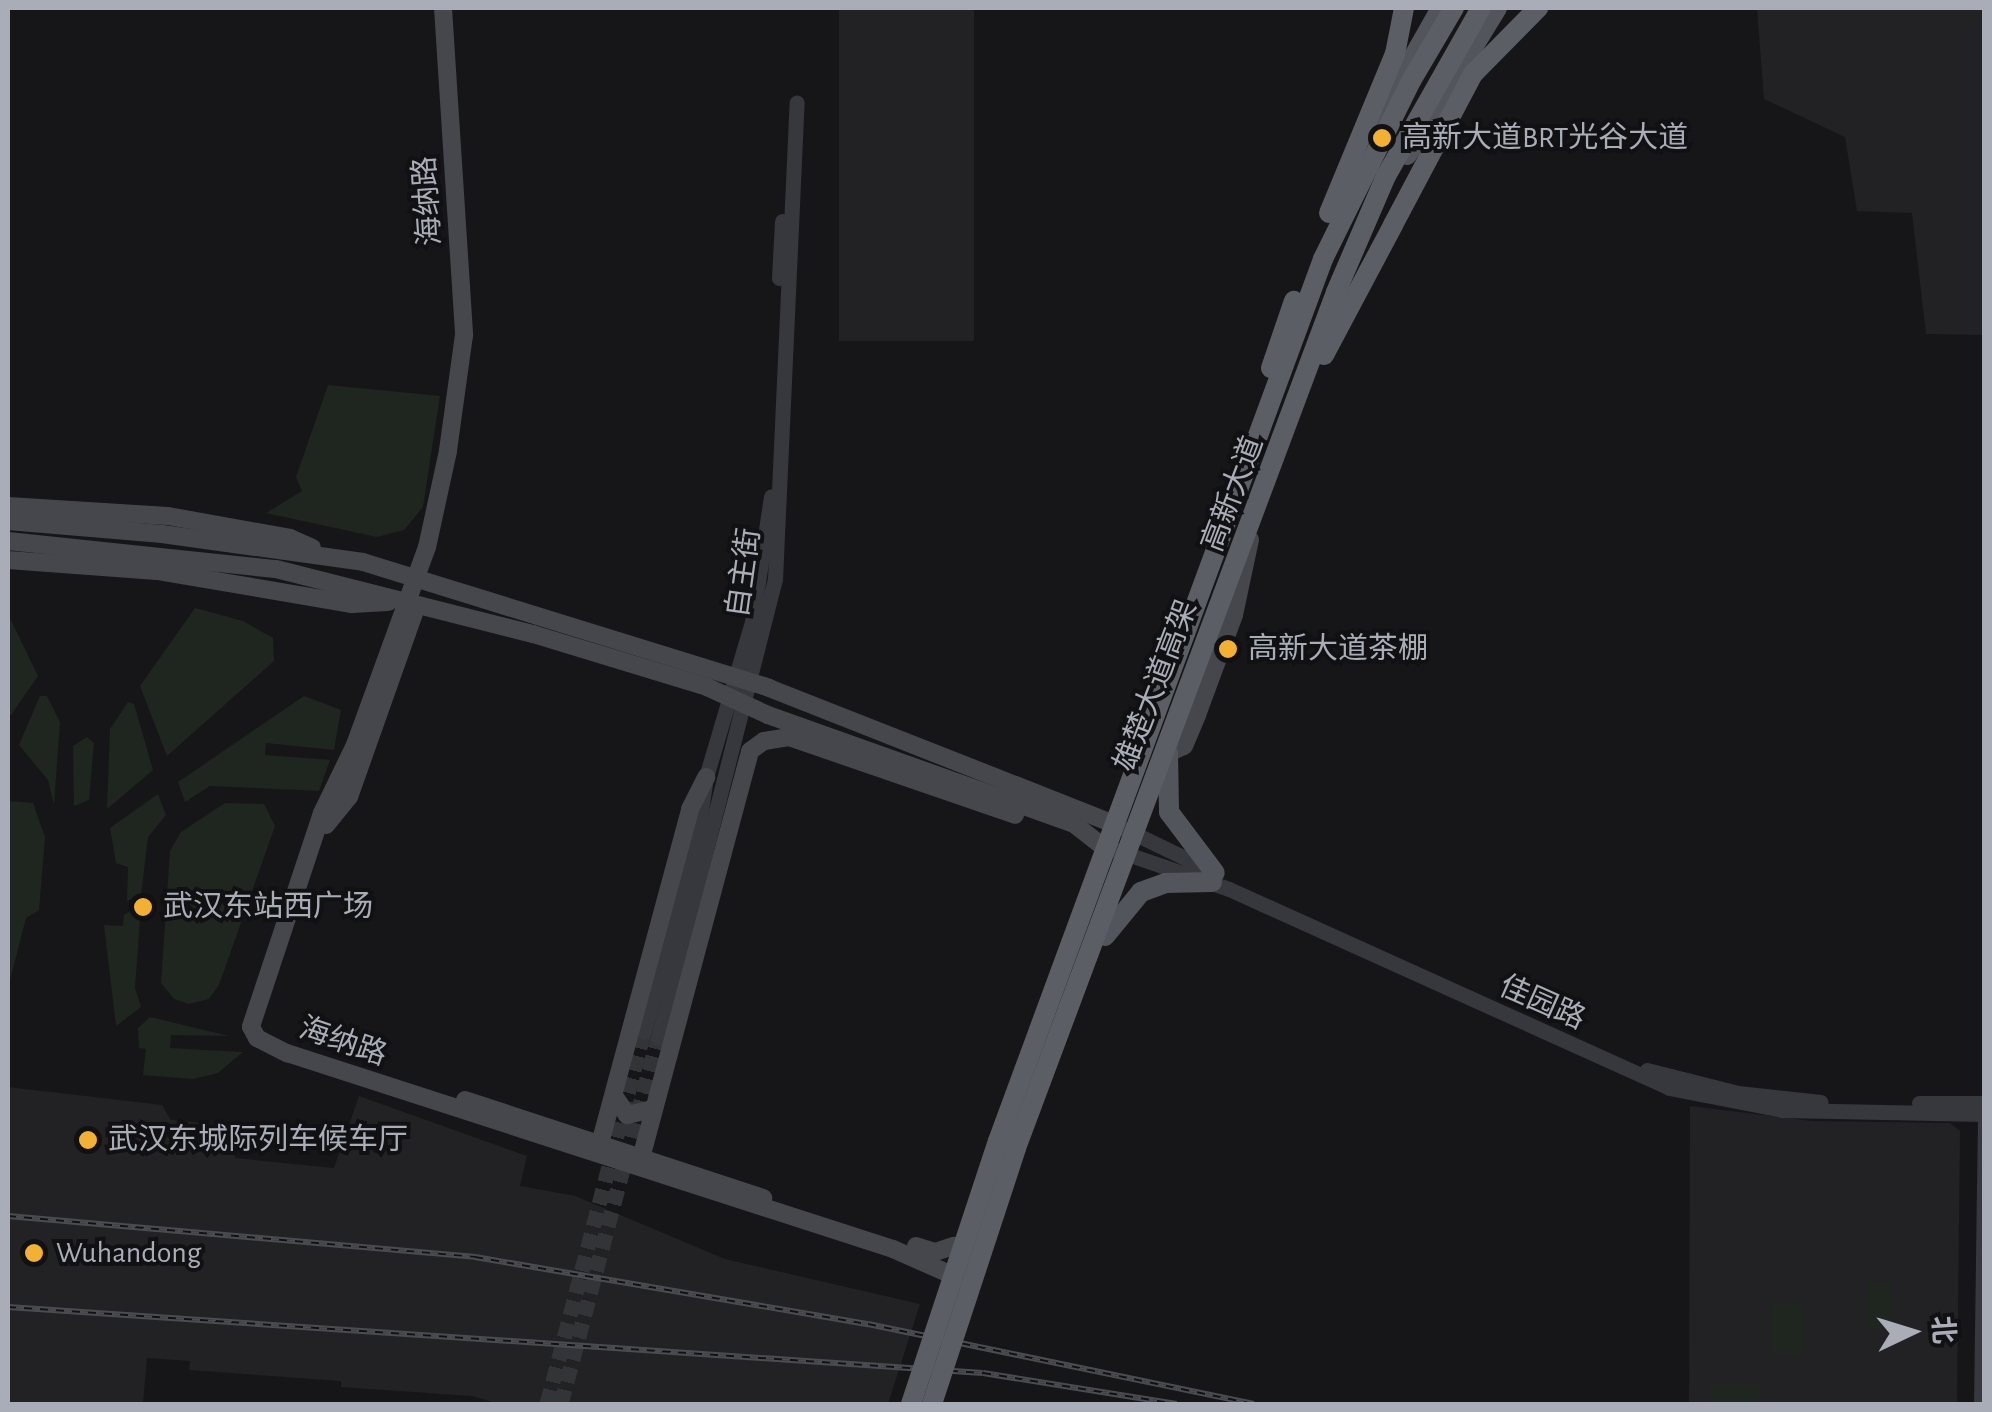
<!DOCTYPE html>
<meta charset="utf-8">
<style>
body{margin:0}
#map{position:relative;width:1992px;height:1412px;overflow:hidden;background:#161618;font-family:"Alegreya Sans","Noto Sans SC",sans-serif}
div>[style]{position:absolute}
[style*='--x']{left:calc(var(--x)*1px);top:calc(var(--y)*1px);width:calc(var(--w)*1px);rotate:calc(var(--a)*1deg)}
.built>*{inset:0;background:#222225;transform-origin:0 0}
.green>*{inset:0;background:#1e261f;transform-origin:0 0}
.tertiary-tunnel>*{height:15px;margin-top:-7.5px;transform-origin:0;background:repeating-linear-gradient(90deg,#333438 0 15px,transparent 0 23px)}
.minor>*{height:12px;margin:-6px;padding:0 6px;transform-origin:6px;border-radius:6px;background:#37383d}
.tertiary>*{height:15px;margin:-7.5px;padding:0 7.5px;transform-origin:7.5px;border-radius:7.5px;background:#37383d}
.secondary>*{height:18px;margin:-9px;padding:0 9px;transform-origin:9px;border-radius:9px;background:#45474d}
.primary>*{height:20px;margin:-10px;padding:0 10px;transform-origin:10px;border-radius:10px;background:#53555c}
.trunk>*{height:20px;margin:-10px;padding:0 10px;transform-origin:10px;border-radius:10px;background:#5b5e65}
.rail>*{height:6px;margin-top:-3px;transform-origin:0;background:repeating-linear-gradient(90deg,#111113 0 8px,#4a4c52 0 16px);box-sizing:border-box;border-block:2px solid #4a4c52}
.trunk-bridge>*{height:20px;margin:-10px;padding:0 10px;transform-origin:10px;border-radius:10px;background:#5b5e65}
.dots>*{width:28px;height:28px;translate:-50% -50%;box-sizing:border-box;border:5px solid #111113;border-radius:50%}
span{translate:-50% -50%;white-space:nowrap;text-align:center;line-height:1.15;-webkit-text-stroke:8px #111113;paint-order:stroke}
.poi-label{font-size:30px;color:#a8adb8}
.left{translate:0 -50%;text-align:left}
.street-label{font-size:30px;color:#a8adb8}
.frame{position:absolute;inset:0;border:10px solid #a8adb8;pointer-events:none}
.north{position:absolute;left:1862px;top:1282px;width:100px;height:100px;-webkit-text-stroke:8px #111113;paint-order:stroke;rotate:86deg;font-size:28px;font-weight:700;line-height:40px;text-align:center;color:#a8adb8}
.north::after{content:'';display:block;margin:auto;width:35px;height:45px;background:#a8adb8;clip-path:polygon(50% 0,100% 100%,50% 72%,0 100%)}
</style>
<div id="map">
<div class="built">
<div style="left:839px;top:8px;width:135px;height:333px"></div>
<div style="clip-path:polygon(1757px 8px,1984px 8px,1984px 335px,1926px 334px,1912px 213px,1857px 211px,1845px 137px,1764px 99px)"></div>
<div style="clip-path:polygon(8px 1087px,162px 1105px,171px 1120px,236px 1126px,235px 1158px,334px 1168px,359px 1096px,527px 1156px,520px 1186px,575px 1196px,725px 1259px,920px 1304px,888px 1404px,499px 1404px,472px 1396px,341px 1387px,341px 1381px,189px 1370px,190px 1361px,147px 1358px,143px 1404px,8px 1404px)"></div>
<div style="clip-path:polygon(1690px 1106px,1812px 1121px,1950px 1123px,1960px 1131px,1957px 1404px,1689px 1404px)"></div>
</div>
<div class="green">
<div style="clip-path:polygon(328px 385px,440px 396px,423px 507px,404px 530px,377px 537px,266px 513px,302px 491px,296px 477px)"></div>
<div style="clip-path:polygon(195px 608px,243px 621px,273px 638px,274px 661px,167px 756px,140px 686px)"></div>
<div style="clip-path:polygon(8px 614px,38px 676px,11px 715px,8px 714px)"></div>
<div style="clip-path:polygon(40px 696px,47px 696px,60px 722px,54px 805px,48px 780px,19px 745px)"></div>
<div style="clip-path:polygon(304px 696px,341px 710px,334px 750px,266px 743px,265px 755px,330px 760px,319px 791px,210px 786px,185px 802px,178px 782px)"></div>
<div style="clip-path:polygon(128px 702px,134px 704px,153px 770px,107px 809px,110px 729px)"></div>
<div style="clip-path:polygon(87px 737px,94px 743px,89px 800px,74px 806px,73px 746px)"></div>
<div style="clip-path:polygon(158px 794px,166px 815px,148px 837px,141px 895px,127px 901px,128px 867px,116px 863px,110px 828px)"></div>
<div style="clip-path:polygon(8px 801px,33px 803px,45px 837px,39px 910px,26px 918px,8px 988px)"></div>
<div style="clip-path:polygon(225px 803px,264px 804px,275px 826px,219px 985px,209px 999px,189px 1004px,174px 999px,161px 983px,170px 851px,181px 832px)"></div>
<div style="clip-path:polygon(141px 905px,135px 988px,141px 1007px,116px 1026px,104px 925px,123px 926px,124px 915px)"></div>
<div style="clip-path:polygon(150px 1017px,229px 1036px,171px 1035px,170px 1048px,243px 1052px,218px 1073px,193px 1079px,143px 1075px,146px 1049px,139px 1048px,138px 1028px)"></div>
<div style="left:1868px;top:1282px;width:24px;height:46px"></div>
<div style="left:1771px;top:1303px;width:32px;height:51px"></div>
<div style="left:1709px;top:1385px;width:52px;height:19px"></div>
</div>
<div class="tertiary-tunnel">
<div style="--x:547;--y:1404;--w:384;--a:-75.4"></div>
<div style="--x:561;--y:1404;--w:379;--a:-75.2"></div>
</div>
<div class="minor">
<div style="--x:1980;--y:1404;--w:290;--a:-89.2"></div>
</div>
<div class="tertiary">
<div style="--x:779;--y:278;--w:57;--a:-87"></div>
<div style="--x:1125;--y:829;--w:97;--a:25.8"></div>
<div style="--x:1101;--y:845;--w:135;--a:19"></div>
<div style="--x:1229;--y:889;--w:483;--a:24.3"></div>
<div style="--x:1669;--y:1088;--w:115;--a:11"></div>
<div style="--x:1782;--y:1110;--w:202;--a:1.1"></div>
<div style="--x:644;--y:1032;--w:203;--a:-74.9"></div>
<div style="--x:697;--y:836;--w:60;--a:-81.3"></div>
<div style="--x:706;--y:777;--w:162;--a:-73.5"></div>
<div style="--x:752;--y:622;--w:127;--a:-81.4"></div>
<div style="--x:658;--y:1038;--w:474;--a:-75.7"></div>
<div style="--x:775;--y:579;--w:477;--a:-87.4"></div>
<div style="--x:1647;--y:1070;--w:94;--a:14.2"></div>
<div style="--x:1738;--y:1093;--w:83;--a:6.2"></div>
<div style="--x:1919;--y:1103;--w:65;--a:0"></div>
</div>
<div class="secondary">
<div style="--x:443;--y:8;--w:328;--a:86.3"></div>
<div style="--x:464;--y:335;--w:117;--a:97.9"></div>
<div style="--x:448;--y:451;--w:98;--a:102.3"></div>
<div style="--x:427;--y:547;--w:211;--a:110"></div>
<div style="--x:355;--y:745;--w:76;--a:115.9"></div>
<div style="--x:322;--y:813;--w:225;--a:108.4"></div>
<div style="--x:251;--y:1027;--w:13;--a:61"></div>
<div style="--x:257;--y:1038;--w:34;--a:27"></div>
<div style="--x:287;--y:1053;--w:637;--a:17.92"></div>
<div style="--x:893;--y:1249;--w:57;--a:23.9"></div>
<div style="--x:8;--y:506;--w:160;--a:3.6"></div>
<div style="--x:168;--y:516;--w:124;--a:10.2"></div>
<div style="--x:290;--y:538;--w:24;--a:24"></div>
<div style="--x:8;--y:521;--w:155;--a:4.8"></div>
<div style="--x:162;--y:534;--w:203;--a:7.9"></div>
<div style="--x:363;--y:562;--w:425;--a:17.2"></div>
<div style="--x:769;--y:688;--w:365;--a:21.5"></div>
<div style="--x:8;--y:541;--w:269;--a:6"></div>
<div style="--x:276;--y:569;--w:265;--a:14.2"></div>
<div style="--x:533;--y:634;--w:182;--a:16.9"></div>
<div style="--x:707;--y:687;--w:67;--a:24.7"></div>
<div style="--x:768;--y:715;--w:325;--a:19.6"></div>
<div style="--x:1074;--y:824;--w:34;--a:38"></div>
<div style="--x:8;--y:560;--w:149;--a:4.2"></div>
<div style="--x:157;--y:571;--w:198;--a:9.6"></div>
<div style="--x:352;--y:604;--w:36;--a:-3"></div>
<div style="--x:1168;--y:753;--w:17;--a:-24"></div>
<div style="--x:1184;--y:746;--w:34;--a:-67"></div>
<div style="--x:1197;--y:715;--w:107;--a:-69.7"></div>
<div style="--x:1234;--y:615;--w:77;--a:-78"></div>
<div style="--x:326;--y:825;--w:36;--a:-51"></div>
<div style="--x:349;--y:797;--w:197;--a:-70.5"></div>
<div style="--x:615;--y:1097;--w:22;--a:56"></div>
<div style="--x:627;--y:1115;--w:23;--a:-13"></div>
<div style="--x:465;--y:1100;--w:314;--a:18.2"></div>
<div style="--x:598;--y:1151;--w:354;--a:-74.9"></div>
<div style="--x:690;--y:809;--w:36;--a:-63"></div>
<div style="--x:640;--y:1162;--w:425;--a:-75"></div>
<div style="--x:750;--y:751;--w:17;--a:-36"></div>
<div style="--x:764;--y:741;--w:25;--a:-9"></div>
<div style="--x:789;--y:737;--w:239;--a:19"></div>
<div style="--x:916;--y:1246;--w:20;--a:18"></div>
<div style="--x:935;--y:1252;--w:20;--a:-18"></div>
</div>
<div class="primary">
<div style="--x:1376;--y:123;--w:132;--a:-60.5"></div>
<div style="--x:1407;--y:155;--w:172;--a:-58.5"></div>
<div style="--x:1168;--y:753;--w:59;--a:89"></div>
<div style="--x:1169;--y:812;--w:76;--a:53"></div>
<div style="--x:1105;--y:936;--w:57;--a:-50.7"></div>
<div style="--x:1141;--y:892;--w:27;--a:-20"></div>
<div style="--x:1166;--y:883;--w:46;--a:-1.2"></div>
</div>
<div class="trunk">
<div style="--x:1411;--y:81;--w:85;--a:-59.5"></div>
<div style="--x:1393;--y:225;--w:171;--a:-62.1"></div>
<div style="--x:1473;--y:74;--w:93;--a:-45.4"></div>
<div style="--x:1336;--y:292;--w:126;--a:-66.7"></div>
<div style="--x:1386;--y:176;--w:193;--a:-60.5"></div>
</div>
<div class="rail">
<div style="--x:8;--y:1216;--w:469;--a:5"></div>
<div style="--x:475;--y:1257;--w:399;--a:9.7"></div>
<div style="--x:868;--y:1324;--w:394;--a:11.7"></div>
<div style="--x:8;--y:1307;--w:977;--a:3.87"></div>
<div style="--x:983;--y:1373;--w:196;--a:9.1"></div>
</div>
<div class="trunk-bridge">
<div style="--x:1329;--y:213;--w:172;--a:-67.5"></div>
<div style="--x:1395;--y:54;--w:47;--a:-78.9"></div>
<div style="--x:1324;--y:355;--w:147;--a:-62"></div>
<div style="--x:1271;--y:368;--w:71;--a:-71.1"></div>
<div style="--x:911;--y:1404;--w:277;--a:-71.7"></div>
<div style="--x:998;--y:1141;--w:940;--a:-69.77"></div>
<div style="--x:1323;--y:259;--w:199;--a:-63.7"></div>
<div style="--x:932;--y:1404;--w:269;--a:-71.8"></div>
<div style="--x:1016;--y:1148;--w:914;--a:-69.5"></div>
</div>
<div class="dots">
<div style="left:1382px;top:138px;background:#f2b134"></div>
<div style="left:1228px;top:649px;background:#f2b134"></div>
<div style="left:143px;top:907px;background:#f2b134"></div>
<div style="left:88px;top:1140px;background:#f2b134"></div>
<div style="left:34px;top:1253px;background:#f2b134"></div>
</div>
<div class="poi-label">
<span class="left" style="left:1402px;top:138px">高新大道BRT光谷大道</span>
<span class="left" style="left:1248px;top:649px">高新大道茶棚</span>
<span class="left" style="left:163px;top:907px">武汉东站西广场</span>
<span class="left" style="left:108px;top:1140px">武汉东城际列车候车厅</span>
<span class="left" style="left:56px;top:1253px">Wuhandong</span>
</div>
<div class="street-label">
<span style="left:428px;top:201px;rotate:-94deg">海纳路</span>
<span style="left:1233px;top:494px;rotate:-69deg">高新大道</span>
<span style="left:744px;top:573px;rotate:-82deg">自主街</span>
<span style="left:1156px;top:686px;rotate:-69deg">雄楚大道高架</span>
<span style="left:1542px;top:1003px;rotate:24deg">佳园路</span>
<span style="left:343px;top:1042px;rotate:19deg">海纳路</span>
</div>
<div class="frame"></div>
<div class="north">北</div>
</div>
